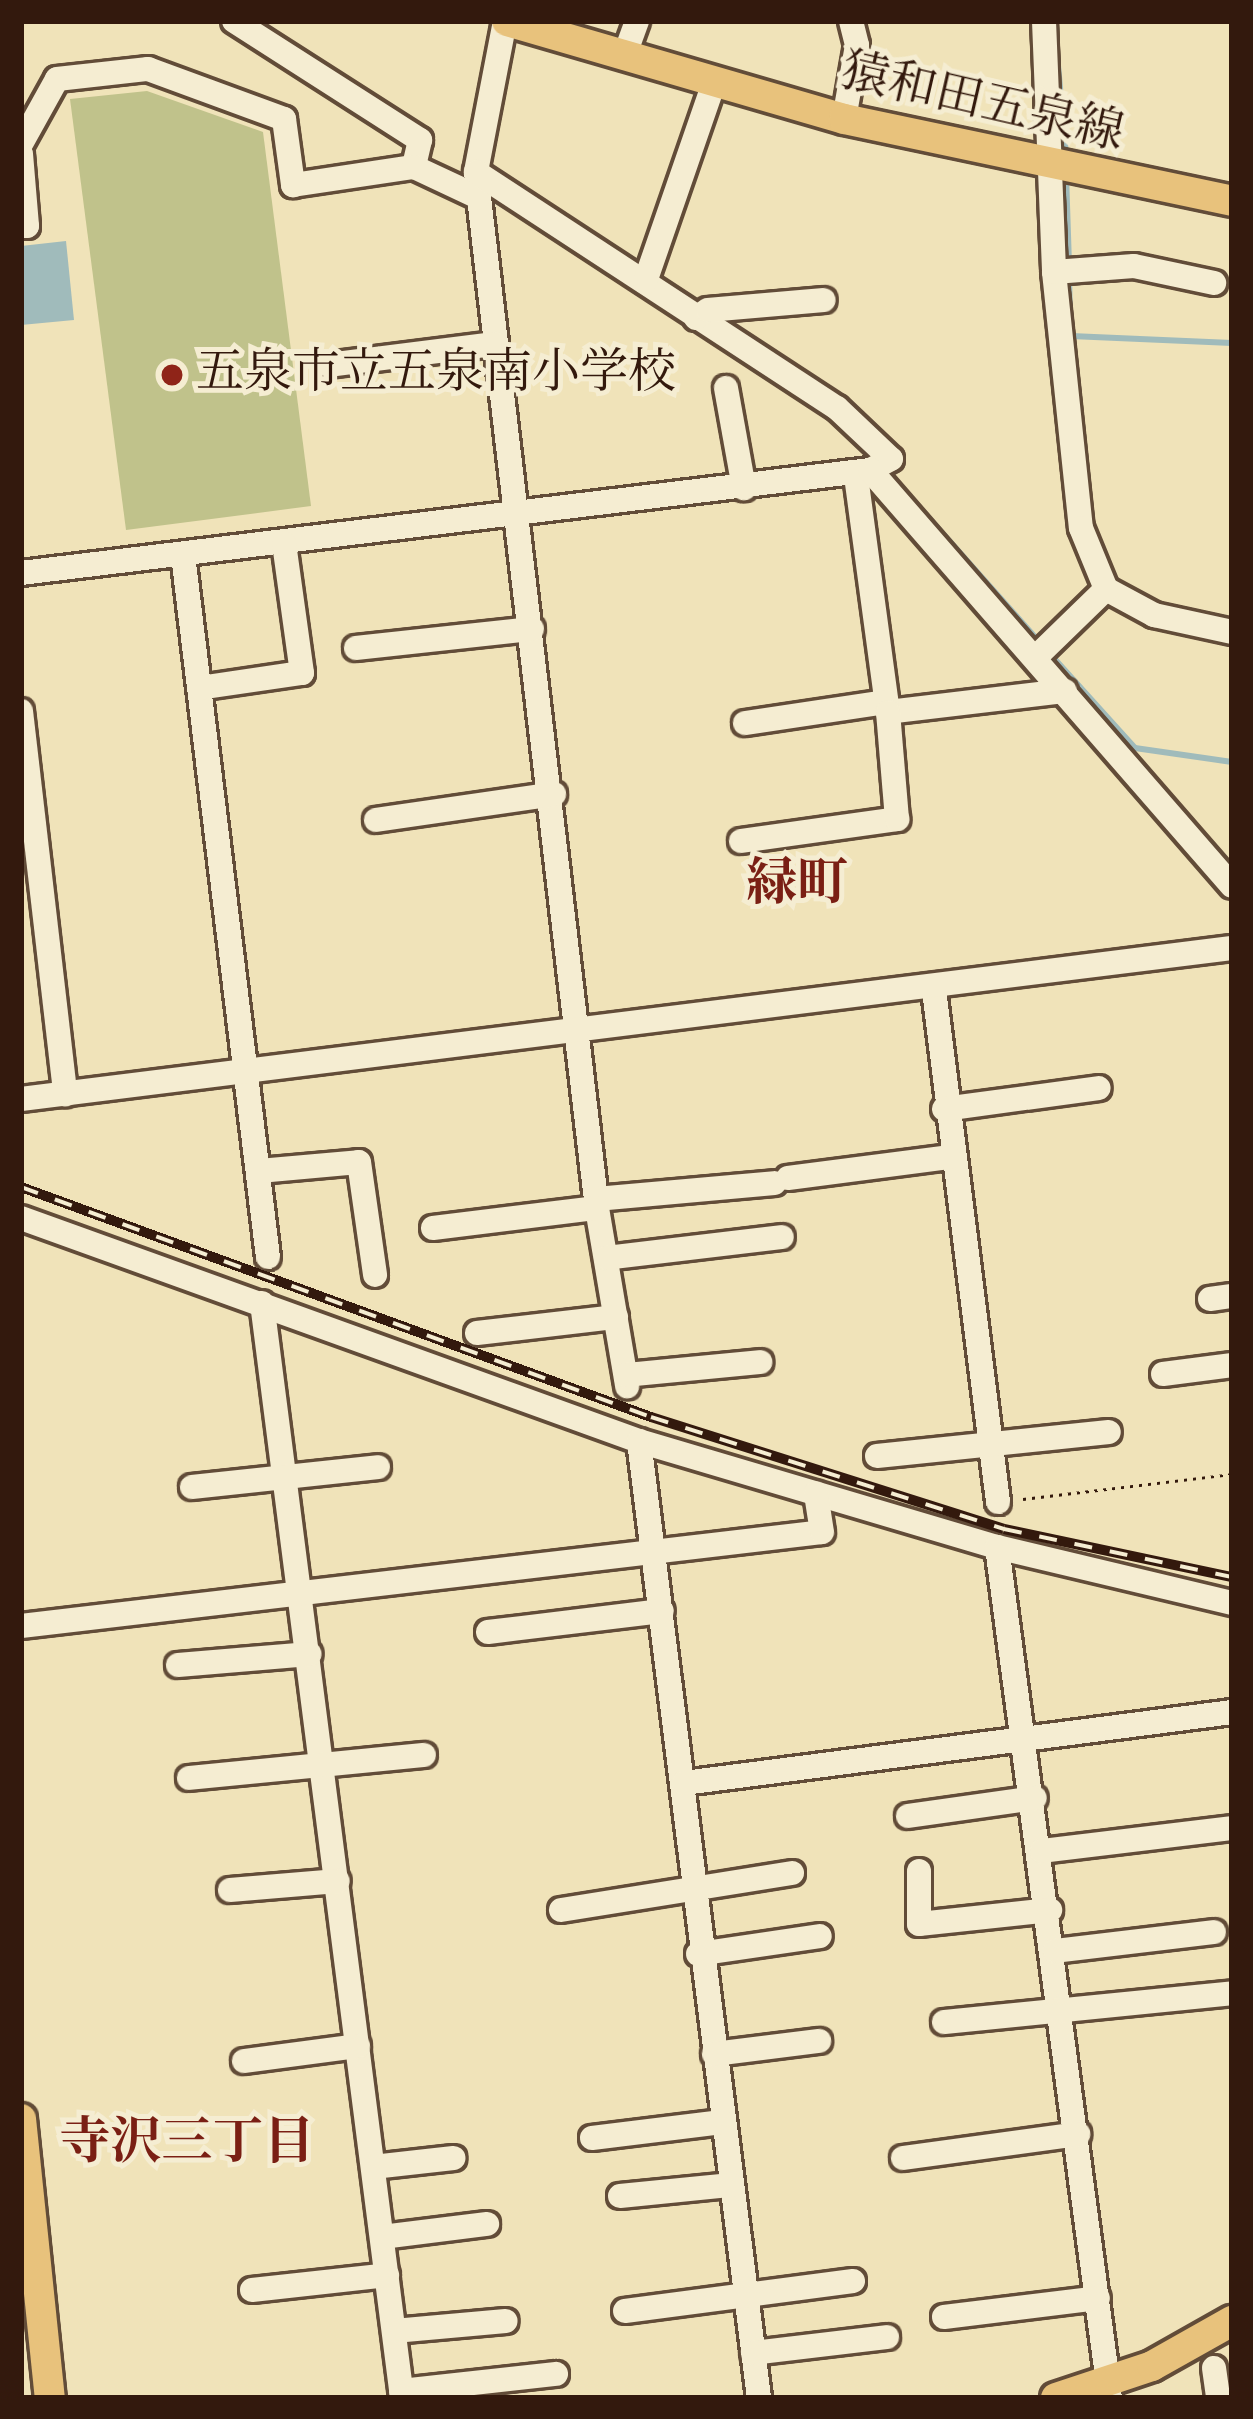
<!DOCTYPE html>
<meta charset="utf-8">
<style>
body{margin:0}
#map{position:relative;width:1253px;height:2419px;overflow:hidden;background:#f0e3b9;font-family:"Old Standard TT","Noto Serif JP",serif}
div>[style]{position:absolute}
[style*='--x']{left:calc(var(--x)*1px);top:calc(var(--y)*1px);width:calc(var(--w)*1px);rotate:calc(var(--a)*1deg)}
.green>*{inset:0;background:#c0c28b}
.water>*{inset:0;background:#a0bbbb}
.stream>*{height:6px;margin:-3px;padding:0 3px;transform-origin:3px;border-radius:3px;background:#a0bbbb}
.path>*{height:3px;margin-top:-1.5px;transform-origin:0;background:repeating-linear-gradient(90deg,#33190d 0 3px,transparent 0 9px)}
.roads{filter:drop-shadow(3px 0 #624c38) drop-shadow(-3px 0 #624c38) drop-shadow(0 3px #624c38) drop-shadow(0 -3px #624c38)}
.minor>*{height:24px;margin:-12px;padding:0 12px;transform-origin:12px;border-radius:12px;background:#f5edd2}
.major>*{height:30px;margin:-15px;padding:0 15px;transform-origin:15px;border-radius:15px;background:#e8c27c}
.rail>*{height:10px;margin-top:-5px;transform-origin:0;background:repeating-linear-gradient(90deg,#f5edd2 0 18px,#33190d 0 36px);box-sizing:border-box;border-block:3px solid #33190d}
.dots>*{width:33px;height:33px;translate:-50% -50%;box-sizing:border-box;border:6px solid #f5edd2;border-radius:50%}
span{translate:-50% -50%;white-space:nowrap;text-align:center;line-height:1.15;-webkit-text-stroke:10px #f5edd2;paint-order:stroke}
.street-label{font-size:48px;color:#33190d}
.poi-label{font-size:48px;color:#33190d}
.left{translate:0 -50%;text-align:left}
.neighbourhood-label{font-size:51px;color:#7a1f14;font-weight:700}
.frame{position:absolute;inset:0;border:24px solid #33190d;pointer-events:none}
</style>
<div id="map">
<div class="green">
<div style="clip-path:polygon(147px 91px,263px 132px,311px 506px,126px 530px,70px 99px)"></div>
</div>
<div class="water">
<div style="clip-path:polygon(66px 241px,74px 320px,21px 325px,21px 246px)"></div>
</div>
<div class="stream">
<div style="--x:1057;--y:54;--w:101;--a:84.9"></div>
<div style="--x:1066;--y:174;--w:89;--a:88.1"></div>
<div style="--x:489;--y:197;--w:40;--a:29.7"></div>
<div style="--x:1069;--y:276;--w:41;--a:88.6"></div>
<div style="--x:1071;--y:336;--w:161;--a:2.5"></div>
<div style="--x:887;--y:471;--w:233;--a:48.3"></div>
<div style="--x:1051;--y:655;--w:125;--a:47.9"></div>
<div style="--x:1135;--y:748;--w:98;--a:8.2"></div>
</div>
<div class="path">
<div style="--x:1023;--y:1499;--w:210;--a:-6.8"></div>
</div>
<div class="roads">
<div class="minor">
<div style="--x:234;--y:21;--w:221;--a:32.6"></div>
<div style="--x:420;--y:140;--w:28;--a:103"></div>
<div style="--x:505;--y:21;--w:154;--a:100.9"></div>
<div style="--x:476;--y:172;--w:1043;--a:83.34"></div>
<div style="--x:597;--y:1208;--w:181;--a:80.4"></div>
<div style="--x:1044;--y:21;--w:251;--a:87.7"></div>
<div style="--x:1054;--y:272;--w:257;--a:84"></div>
<div style="--x:1081;--y:528;--w:66;--a:67.7"></div>
<div style="--x:1106;--y:589;--w:55;--a:28.4"></div>
<div style="--x:1154;--y:615;--w:80;--a:12.3"></div>
<div style="--x:625;--y:54;--w:35;--a:-70"></div>
<div style="--x:844;--y:119;--w:75;--a:-80"></div>
<div style="--x:857;--y:45;--w:25;--a:-104"></div>
<div style="--x:21;--y:144;--w:74;--a:-61"></div>
<div style="--x:57;--y:79;--w:92;--a:-6.3"></div>
<div style="--x:148;--y:69;--w:145;--a:20.2"></div>
<div style="--x:284;--y:119;--w:67;--a:82.2"></div>
<div style="--x:293;--y:185;--w:122;--a:-8.5"></div>
<div style="--x:414;--y:167;--w:71;--a:25.1"></div>
<div style="--x:21;--y:154;--w:72;--a:85.2"></div>
<div style="--x:27;--y:226;--w:6;--a:180"></div>
<div style="--x:476;--y:172;--w:431;--a:33.2"></div>
<div style="--x:837;--y:408;--w:74;--a:43.4"></div>
<div style="--x:891;--y:459;--w:24;--a:152"></div>
<div style="--x:1054;--y:272;--w:80;--a:-4.3"></div>
<div style="--x:1134;--y:266;--w:82;--a:12"></div>
<div style="--x:645;--y:282;--w:211;--a:-70.9"></div>
<div style="--x:696;--y:318;--w:14;--a:-34"></div>
<div style="--x:708;--y:310;--w:116;--a:-4.9"></div>
<div style="--x:328;--y:365;--w:168;--a:-7.2"></div>
<div style="--x:726;--y:388;--w:102;--a:79.8"></div>
<div style="--x:856;--y:476;--w:238;--a:82.3"></div>
<div style="--x:888;--y:712;--w:178;--a:-6.8"></div>
<div style="--x:183;--y:555;--w:707;--a:83.1"></div>
<div style="--x:21;--y:573;--w:855;--a:-6.92"></div>
<div style="--x:870;--y:470;--w:551;--a:48.97"></div>
<div style="--x:356;--y:648;--w:177;--a:-6.2"></div>
<div style="--x:1035;--y:658;--w:99;--a:-44.2"></div>
<div style="--x:199;--y:688;--w:104;--a:-8.3"></div>
<div style="--x:302;--y:673;--w:131;--a:-97.9"></div>
<div style="--x:21;--y:711;--w:386;--a:83.4"></div>
<div style="--x:745;--y:723;--w:143;--a:-8.5"></div>
<div style="--x:376;--y:820;--w:180;--a:-8.3"></div>
<div style="--x:741;--y:841;--w:158;--a:-8"></div>
<div style="--x:897;--y:819;--w:107;--a:-94.8"></div>
<div style="--x:934;--y:990;--w:516;--a:82.87"></div>
<div style="--x:21;--y:1099;--w:1220;--a:-7.11"></div>
<div style="--x:944;--y:1109;--w:156;--a:-7.7"></div>
<div style="--x:259;--y:1171;--w:100;--a:-5.1"></div>
<div style="--x:359;--y:1162;--w:114;--a:81.9"></div>
<div style="--x:788;--y:1178;--w:162;--a:-7.4"></div>
<div style="--x:596;--y:1199;--w:179;--a:-5.1"></div>
<div style="--x:21;--y:1218;--w:657;--a:19.84"></div>
<div style="--x:639;--y:1441;--w:373;--a:16.5"></div>
<div style="--x:997;--y:1547;--w:242;--a:13.4"></div>
<div style="--x:433;--y:1228;--w:165;--a:-7"></div>
<div style="--x:606;--y:1258;--w:177;--a:-6.8"></div>
<div style="--x:1210;--y:1299;--w:22;--a:-8"></div>
<div style="--x:262;--y:1303;--w:1104;--a:82.71"></div>
<div style="--x:477;--y:1333;--w:140;--a:-6.6"></div>
<div style="--x:1163;--y:1374;--w:70;--a:-7.4"></div>
<div style="--x:626;--y:1375;--w:135;--a:-5.5"></div>
<div style="--x:639;--y:1441;--w:964;--a:82.85"></div>
<div style="--x:877;--y:1456;--w:233;--a:-5.9"></div>
<div style="--x:192;--y:1487;--w:187;--a:-6.1"></div>
<div style="--x:997;--y:1547;--w:858;--a:82.44"></div>
<div style="--x:21;--y:1626;--w:806;--a:-6.69"></div>
<div style="--x:822;--y:1532;--w:39;--a:-99"></div>
<div style="--x:488;--y:1632;--w:175;--a:-6.9"></div>
<div style="--x:178;--y:1665;--w:132;--a:-4.8"></div>
<div style="--x:189;--y:1778;--w:236;--a:-5.6"></div>
<div style="--x:684;--y:1783;--w:553;--a:-7.38"></div>
<div style="--x:908;--y:1816;--w:128;--a:-8.1"></div>
<div style="--x:1042;--y:1851;--w:191;--a:-6.9"></div>
<div style="--x:919;--y:1871;--w:53;--a:90"></div>
<div style="--x:919;--y:1924;--w:132;--a:-6.1"></div>
<div style="--x:230;--y:1890;--w:108;--a:-4.8"></div>
<div style="--x:561;--y:1910;--w:234;--a:-9.1"></div>
<div style="--x:1055;--y:1951;--w:160;--a:-6.8"></div>
<div style="--x:698;--y:1954;--w:123;--a:-8.4"></div>
<div style="--x:944;--y:2022;--w:289;--a:-5.7"></div>
<div style="--x:714;--y:2054;--w:106;--a:-7.1"></div>
<div style="--x:244;--y:2061;--w:115;--a:-7.5"></div>
<div style="--x:592;--y:2138;--w:131;--a:-7"></div>
<div style="--x:903;--y:2158;--w:177;--a:-7.8"></div>
<div style="--x:373;--y:2167;--w:81;--a:-6.4"></div>
<div style="--x:620;--y:2196;--w:112;--a:-5.7"></div>
<div style="--x:382;--y:2237;--w:106;--a:-7.1"></div>
<div style="--x:252;--y:2290;--w:136;--a:-6.3"></div>
<div style="--x:625;--y:2311;--w:230;--a:-7.5"></div>
<div style="--x:944;--y:2317;--w:155;--a:-7"></div>
<div style="--x:394;--y:2331;--w:112;--a:-5.1"></div>
<div style="--x:753;--y:2353;--w:135;--a:-6.8"></div>
<div style="--x:1214;--y:2368;--w:30;--a:82"></div>
<div style="--x:401;--y:2391;--w:156;--a:-6.3"></div>
</div>
<div class="major">
<div style="--x:507;--y:21;--w:351;--a:16.2"></div>
<div style="--x:844;--y:119;--w:397;--a:11.9"></div>
<div style="--x:21;--y:2119;--w:281;--a:84.1"></div>
<div style="--x:1056;--y:2398;--w:101;--a:-18.4"></div>
<div style="--x:1152;--y:2366;--w:92;--a:-29.4"></div>
</div>
</div>
<div class="rail">
<div style="--x:21;--y:1187;--w:671;--a:20.06"></div>
<div style="--x:651;--y:1417;--w:370;--a:17.6"></div>
<div style="--x:1004;--y:1529;--w:233;--a:11.9"></div>
</div>
<div class="dots">
<div style="left:172px;top:375px;background:#8f2418"></div>
</div>
<div class="street-label">
<span style="left:982px;top:104px;rotate:13deg">猿和田五泉線</span>
</div>
<div class="poi-label">
<span class="left" style="left:196px;top:375px">五泉市立五泉南小学校</span>
</div>
<div class="neighbourhood-label">
<span style="left:797px;top:886px">緑町</span>
<span style="left:187px;top:2145px">寺沢三丁目</span>
</div>
<div class="frame"></div>
</div>
